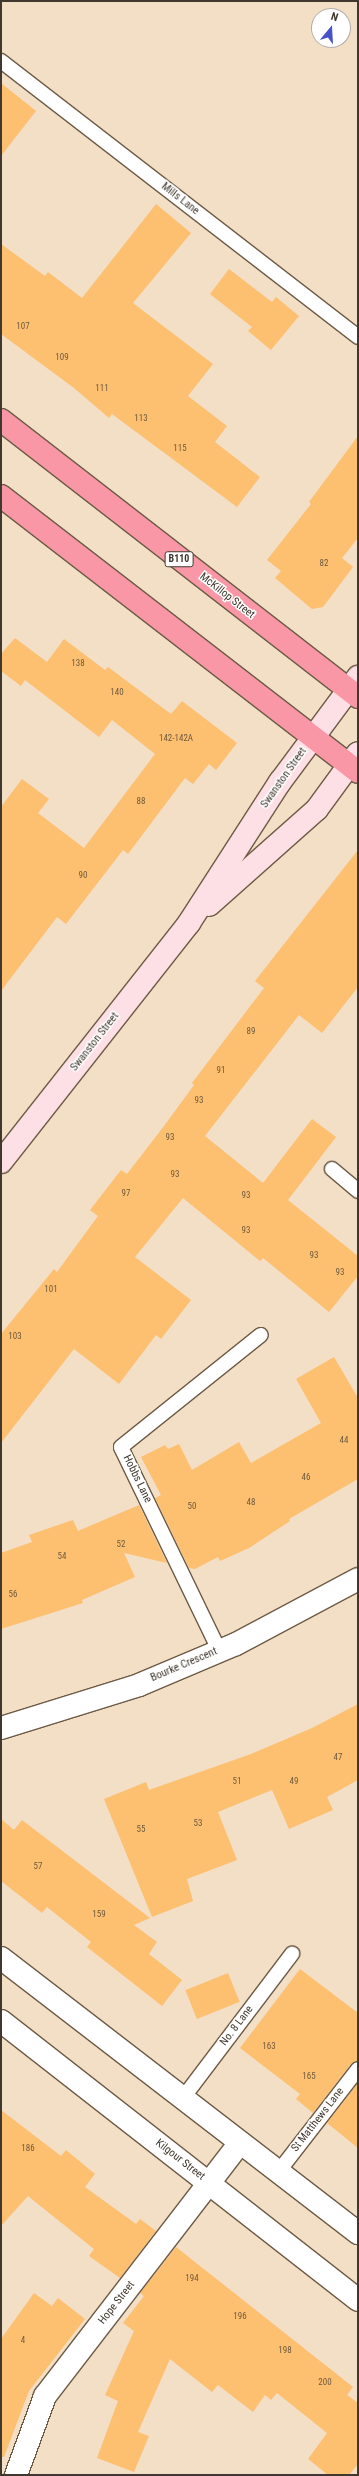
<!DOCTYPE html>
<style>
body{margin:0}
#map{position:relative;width:359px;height:2476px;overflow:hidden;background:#f3dec6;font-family:"Roboto Condensed",sans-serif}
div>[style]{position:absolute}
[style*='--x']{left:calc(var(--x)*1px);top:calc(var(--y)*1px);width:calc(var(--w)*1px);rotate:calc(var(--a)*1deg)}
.building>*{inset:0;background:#fdbf70;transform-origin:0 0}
.roads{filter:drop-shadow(1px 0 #6d5b46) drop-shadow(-1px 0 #6d5b46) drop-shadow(0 1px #6d5b46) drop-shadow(0 -1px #6d5b46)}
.lane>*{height:14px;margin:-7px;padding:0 7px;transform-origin:7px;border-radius:7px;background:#fff}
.street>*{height:22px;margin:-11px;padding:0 11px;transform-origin:11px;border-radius:11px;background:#fff}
.secondary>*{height:22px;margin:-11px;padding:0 11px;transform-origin:11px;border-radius:11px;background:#fde0e5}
.highway>*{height:22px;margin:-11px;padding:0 11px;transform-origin:11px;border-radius:11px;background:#f997a7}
span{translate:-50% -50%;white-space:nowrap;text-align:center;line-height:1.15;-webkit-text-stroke:3px #fff;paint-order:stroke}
.number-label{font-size:9px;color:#6f5a3e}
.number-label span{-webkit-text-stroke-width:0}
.shield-label span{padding:1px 3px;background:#fff;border:1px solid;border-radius:3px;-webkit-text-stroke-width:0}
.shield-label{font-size:10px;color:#40382e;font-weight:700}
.street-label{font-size:11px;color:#40382e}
.frame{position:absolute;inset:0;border:2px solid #40382e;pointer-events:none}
.north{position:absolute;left:311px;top:8px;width:40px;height:40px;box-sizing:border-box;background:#fff;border:1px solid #b3afab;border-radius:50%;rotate:18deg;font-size:11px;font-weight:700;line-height:16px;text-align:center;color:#40382e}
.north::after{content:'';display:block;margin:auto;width:14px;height:18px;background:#4652c6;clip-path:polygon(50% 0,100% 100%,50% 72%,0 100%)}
</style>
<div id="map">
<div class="building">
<div style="clip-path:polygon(1px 83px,36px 111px,1px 156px)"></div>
<div style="clip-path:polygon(156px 204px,191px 233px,133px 303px,213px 364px,188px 396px,227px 426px,215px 442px,260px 477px,237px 507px,112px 414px,109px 418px,74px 388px,1px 334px,1px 244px,45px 276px,48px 272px,82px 298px)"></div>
<div style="clip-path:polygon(229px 269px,272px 302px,276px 297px,299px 316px,271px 350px,248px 331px,252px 327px,210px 294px)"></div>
<div style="clip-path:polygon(358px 436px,358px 538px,342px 558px,353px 567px,323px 607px,312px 609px,275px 578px,281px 571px,267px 560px,311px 504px,309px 502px)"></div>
<div style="clip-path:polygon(15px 638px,47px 662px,64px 639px,105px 670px,108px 667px,171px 714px,182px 701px,237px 743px,216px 770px,209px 764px,193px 784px,185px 778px,128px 854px,123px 850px,66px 924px,57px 917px,1px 991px,1px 807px,22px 779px,49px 799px,38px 813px,84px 848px,155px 754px,112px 720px,99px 737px,25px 680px,21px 686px,1px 671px,1px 654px)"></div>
<div style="clip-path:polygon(358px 850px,358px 987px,322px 1033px,299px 1015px,205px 1136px,263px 1183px,312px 1119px,336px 1137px,288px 1200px,358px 1256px,358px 1276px,329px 1312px,263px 1258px,260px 1261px,183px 1198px,135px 1257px,191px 1300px,161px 1339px,156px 1335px,119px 1384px,74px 1349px,1px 1443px,1px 1334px,54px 1269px,57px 1272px,98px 1216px,90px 1210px,121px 1170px,127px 1174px,164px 1126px,194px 1085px,192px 1083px,264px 988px,255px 981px)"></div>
<div style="clip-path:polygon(334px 1357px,358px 1398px,358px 1479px,289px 1519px,290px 1521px,249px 1548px,220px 1561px,218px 1557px,195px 1569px,189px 1568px,155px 1498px,161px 1495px,141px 1457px,165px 1445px,168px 1449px,179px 1444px,192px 1470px,239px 1442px,251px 1463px,321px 1423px,296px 1379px)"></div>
<div style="clip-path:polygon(139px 1505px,167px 1563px,124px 1553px,135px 1577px,82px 1600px,83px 1603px,1px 1629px,1px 1553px,32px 1542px,29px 1535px,73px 1520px,78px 1531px)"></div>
<div style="clip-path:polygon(358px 1704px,358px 1780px,327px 1797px,333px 1810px,289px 1829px,272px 1790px,218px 1812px,237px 1860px,187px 1879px,193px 1901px,152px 1917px,104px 1799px,146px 1782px,149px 1790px,251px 1754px,312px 1728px)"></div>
<div style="clip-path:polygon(1px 1819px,14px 1830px,22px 1820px,150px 1918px,134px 1925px,157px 1942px,149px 1954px,182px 1980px,162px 2006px,87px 1947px,91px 1942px,47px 1907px,42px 1913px,1px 1881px)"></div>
<div style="clip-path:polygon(300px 1969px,358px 2013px,358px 2061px,351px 2064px,313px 2113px,296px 2099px,300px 2094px,240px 2048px)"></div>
<div style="left:228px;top:1973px;width:31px;height:46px;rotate:68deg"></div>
<div style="clip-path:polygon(358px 2083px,358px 2148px,327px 2123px)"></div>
<div style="clip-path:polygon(1px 2110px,61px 2156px,66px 2150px,95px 2174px,85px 2187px,136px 2224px,140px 2219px,156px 2231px,120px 2278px,89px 2256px,94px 2249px,28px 2196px,1px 2226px)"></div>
<div style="clip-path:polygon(176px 2247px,353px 2387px,347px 2395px,358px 2403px,358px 2464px,349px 2475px,328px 2475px,308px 2459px,327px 2433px,277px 2393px,271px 2400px,265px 2395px,253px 2412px,218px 2385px,212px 2392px,170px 2359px,138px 2432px,149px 2436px,134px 2472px,97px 2458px,118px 2401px,105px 2395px,134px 2331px,123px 2323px,144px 2296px,140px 2293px)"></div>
<div style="clip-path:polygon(34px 2293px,52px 2306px,58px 2298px,85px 2319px,29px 2391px,4px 2457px,1px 2457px,1px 2339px)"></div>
</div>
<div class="roads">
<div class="lane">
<div style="--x:1;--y:61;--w:451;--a:37.7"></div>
<div style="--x:332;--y:1169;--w:34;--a:40"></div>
<div style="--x:219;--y:1650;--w:225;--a:-115.8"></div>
<div style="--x:121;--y:1447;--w:179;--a:-38.7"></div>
<div style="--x:183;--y:2098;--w:181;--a:-52.9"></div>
<div style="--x:279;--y:2171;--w:129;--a:-52.2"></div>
</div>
<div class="street">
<div style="--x:1;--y:1728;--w:145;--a:-17.3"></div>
<div style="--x:139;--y:1685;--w:105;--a:-22.9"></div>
<div style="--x:236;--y:1644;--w:138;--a:-28"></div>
<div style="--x:1;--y:1958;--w:451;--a:37.6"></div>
<div style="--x:1;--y:2021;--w:453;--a:38"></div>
<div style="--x:16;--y:2475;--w:84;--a:-69.8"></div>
<div style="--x:45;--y:2396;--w:319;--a:-52.4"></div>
</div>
<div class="secondary">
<div style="--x:209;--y:905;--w:144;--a:-41.6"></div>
<div style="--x:317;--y:809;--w:69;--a:-53.8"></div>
<div style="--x:1;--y:1162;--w:304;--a:-51.8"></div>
<div style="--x:189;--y:923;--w:168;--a:-57.2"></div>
<div style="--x:280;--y:782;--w:131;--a:-53.4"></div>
</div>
<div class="highway">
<div style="--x:1;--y:420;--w:452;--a:37.8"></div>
<div style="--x:1;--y:496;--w:451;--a:37.7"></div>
</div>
</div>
<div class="number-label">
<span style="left:23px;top:326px">107</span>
<span style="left:62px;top:357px">109</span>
<span style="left:102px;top:388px">111</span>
<span style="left:141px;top:418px">113</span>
<span style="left:180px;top:448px">115</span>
<span style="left:324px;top:563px">82</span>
<span style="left:78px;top:663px">138</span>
<span style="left:117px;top:692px">140</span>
<span style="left:176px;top:738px">142-142A</span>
<span style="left:141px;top:801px">88</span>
<span style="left:83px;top:875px">90</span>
<span style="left:251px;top:1031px">89</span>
<span style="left:221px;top:1070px">91</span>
<span style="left:199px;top:1100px">93</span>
<span style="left:170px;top:1137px">93</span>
<span style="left:175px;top:1174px">93</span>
<span style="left:126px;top:1193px">97</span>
<span style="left:246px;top:1195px">93</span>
<span style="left:246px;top:1230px">93</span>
<span style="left:314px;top:1255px">93</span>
<span style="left:340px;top:1272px">93</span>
<span style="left:51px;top:1289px">101</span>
<span style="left:15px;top:1336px">103</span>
<span style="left:344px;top:1440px">44</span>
<span style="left:306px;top:1477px">46</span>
<span style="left:251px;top:1502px">48</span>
<span style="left:192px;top:1506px">50</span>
<span style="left:121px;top:1544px">52</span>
<span style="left:62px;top:1556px">54</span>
<span style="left:13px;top:1594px">56</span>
<span style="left:338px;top:1757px">47</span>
<span style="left:237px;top:1781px">51</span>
<span style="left:294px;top:1781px">49</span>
<span style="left:198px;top:1823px">53</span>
<span style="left:141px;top:1829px">55</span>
<span style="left:38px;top:1866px">57</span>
<span style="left:99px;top:1914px">159</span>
<span style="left:269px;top:2046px">163</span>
<span style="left:309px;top:2076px">165</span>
<span style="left:28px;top:2148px">186</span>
<span style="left:192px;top:2278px">194</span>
<span style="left:240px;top:2316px">196</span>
<span style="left:23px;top:2340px">4</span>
<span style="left:285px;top:2350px">198</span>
<span style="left:325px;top:2382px">200</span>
</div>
<div class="shield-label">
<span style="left:179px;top:559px">B110</span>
</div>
<div class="street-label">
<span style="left:180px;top:199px;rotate:38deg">Mills Lane</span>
<span style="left:227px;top:596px;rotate:38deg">McKillop Street</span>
<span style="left:284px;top:778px;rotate:-55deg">Swanston Street</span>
<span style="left:95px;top:1042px;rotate:-52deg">Swanston Street</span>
<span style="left:137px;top:1479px;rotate:64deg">Hobbs Lane</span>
<span style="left:184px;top:1665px;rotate:-23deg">Bourke Crescent</span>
<span style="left:237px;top:2026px;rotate:-53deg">No. 8 Lane</span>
<span style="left:318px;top:2120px;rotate:-52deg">St Matthews Lane</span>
<span style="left:180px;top:2160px;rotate:38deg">Kilgour Street</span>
<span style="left:117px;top:2303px;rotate:-52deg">Hope Street</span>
</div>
<div class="frame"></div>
<div class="north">N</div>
</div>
